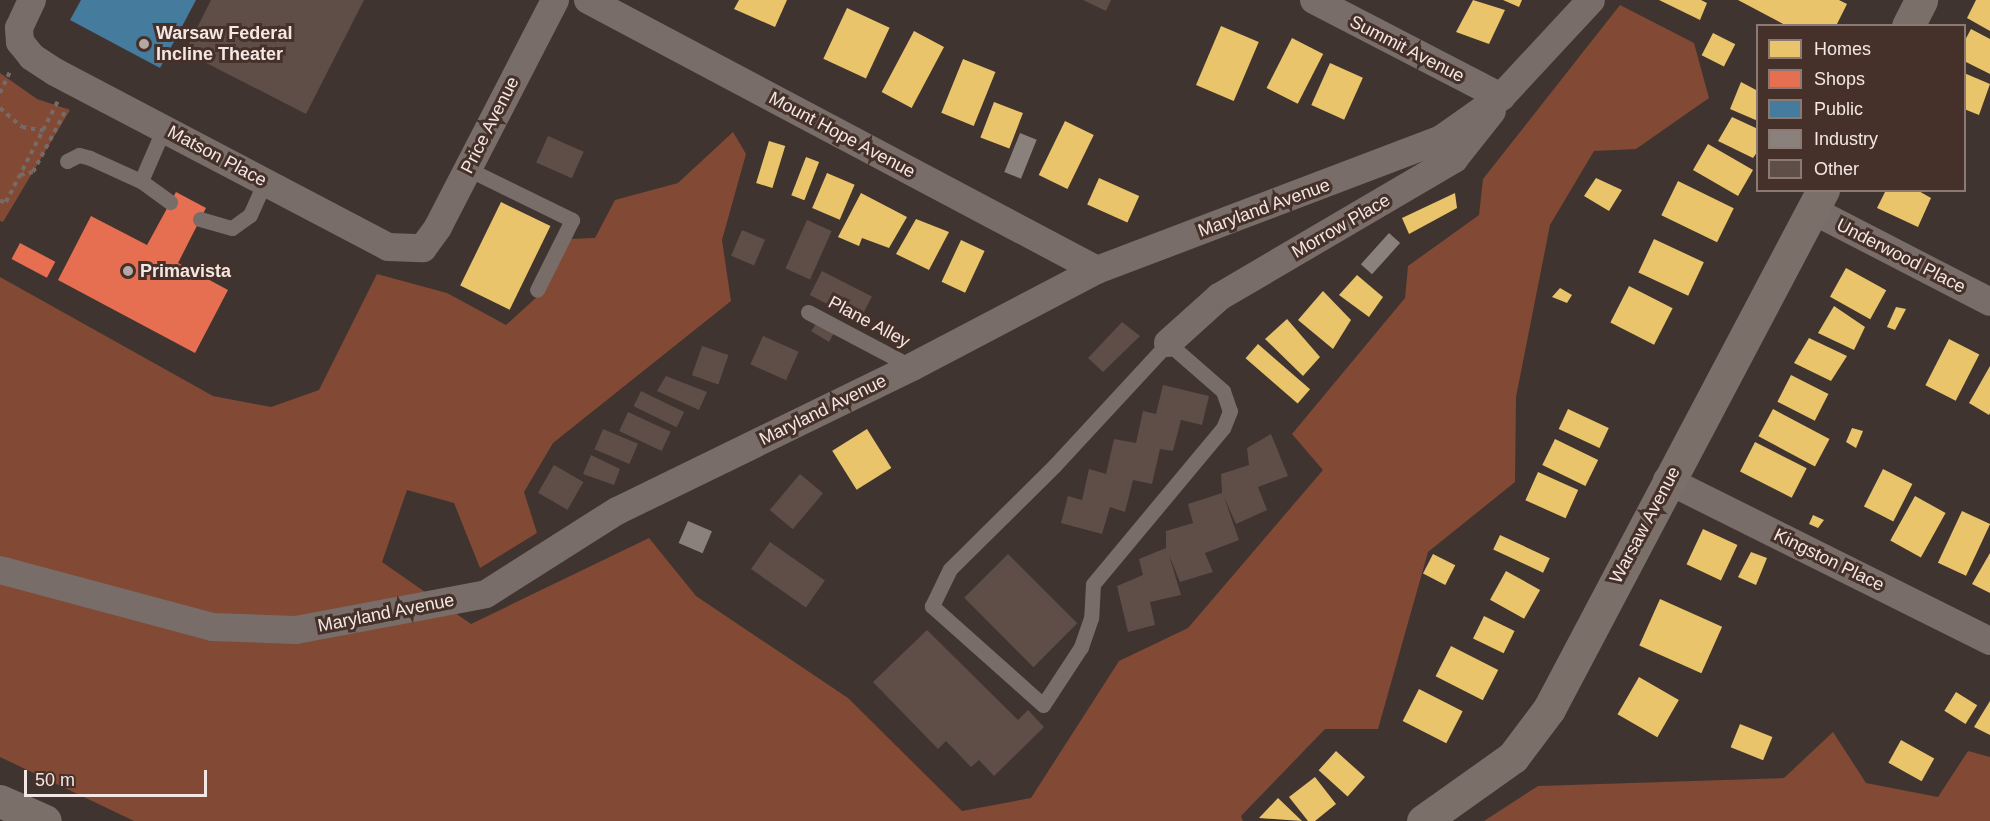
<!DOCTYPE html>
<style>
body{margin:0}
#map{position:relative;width:1990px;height:821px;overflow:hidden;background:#3f3430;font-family:Helvetica,sans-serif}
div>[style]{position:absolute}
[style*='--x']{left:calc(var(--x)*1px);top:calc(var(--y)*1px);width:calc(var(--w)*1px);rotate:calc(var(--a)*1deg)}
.green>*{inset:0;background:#824935}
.homes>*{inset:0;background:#e9c46a;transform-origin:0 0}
.shops>*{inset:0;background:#e76f51;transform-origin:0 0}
.public>*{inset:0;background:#457b9d}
.industry>*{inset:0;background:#8a817c;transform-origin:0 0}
.building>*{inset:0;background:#5f4d47;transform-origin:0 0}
.path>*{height:4px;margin-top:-2px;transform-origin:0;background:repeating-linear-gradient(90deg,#756c68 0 4.5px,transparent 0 9px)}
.lane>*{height:15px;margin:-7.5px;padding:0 7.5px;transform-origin:7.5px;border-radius:7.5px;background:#786d69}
.street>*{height:28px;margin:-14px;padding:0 14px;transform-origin:14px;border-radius:14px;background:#786d69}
.secondary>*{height:33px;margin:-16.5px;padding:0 16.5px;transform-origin:16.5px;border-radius:16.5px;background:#7b6f6a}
.dots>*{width:16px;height:16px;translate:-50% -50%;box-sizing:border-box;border:3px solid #45312a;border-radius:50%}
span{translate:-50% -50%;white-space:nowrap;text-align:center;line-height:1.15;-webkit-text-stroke:6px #45312a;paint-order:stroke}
.poi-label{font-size:18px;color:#f4e7e3;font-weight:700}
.left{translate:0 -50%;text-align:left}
.street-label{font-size:18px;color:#f4e7e3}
.legend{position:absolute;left:1756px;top:24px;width:210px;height:168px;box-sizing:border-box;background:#45312a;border:2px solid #8b7a74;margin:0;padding:8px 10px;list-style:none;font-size:18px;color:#f4e7e3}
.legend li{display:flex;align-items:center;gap:12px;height:30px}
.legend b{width:30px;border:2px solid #8b7a74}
.scale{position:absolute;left:24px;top:770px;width:183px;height:27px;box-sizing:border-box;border:3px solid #f4e7e3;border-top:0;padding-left:8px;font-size:18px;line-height:21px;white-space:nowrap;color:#f4e7e3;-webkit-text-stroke:4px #45312a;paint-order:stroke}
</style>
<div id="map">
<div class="green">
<div style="clip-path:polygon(1620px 5px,1694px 43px,1709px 98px,1636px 149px,1594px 151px,1550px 225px,1516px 397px,1515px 482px,1428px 552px,1378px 729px,1325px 729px,1241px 816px,1243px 821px,134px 821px,0 757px,0 277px,213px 396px,271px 407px,319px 390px,377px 274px,447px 293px,506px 325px,538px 296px,569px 239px,595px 238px,615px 200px,678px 183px,733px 132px,746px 154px,722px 240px,731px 301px,553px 443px,524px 492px,537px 533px,480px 568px,454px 503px,407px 490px,382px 562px,471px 624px,649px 538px,696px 596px,848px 698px,962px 811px,1031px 798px,1119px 661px,1188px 628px,1323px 470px,1292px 434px,1405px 298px,1408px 266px,1479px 215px,1483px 179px)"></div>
<div style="clip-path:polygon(0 73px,37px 99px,70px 110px,3px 222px,0 221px)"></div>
<div style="clip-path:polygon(1833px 732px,1866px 783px,1938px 797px,1968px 751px,1990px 757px,1990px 821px,1484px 821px,1538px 786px,1784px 778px)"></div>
</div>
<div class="homes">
<div style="clip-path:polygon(739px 0,787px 0,775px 27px,734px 9px)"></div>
<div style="clip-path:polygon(1473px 0,1505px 10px,1489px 44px,1456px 32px)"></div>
<div style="clip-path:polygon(1503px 0,1522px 0,1519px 7px)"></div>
<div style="clip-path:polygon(1659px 0,1701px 0,1707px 3px,1700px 20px)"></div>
<div style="clip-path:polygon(1738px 0,1839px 0,1847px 4px,1836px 26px,1787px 26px)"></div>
<div style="clip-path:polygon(1976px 0,1990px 0,1990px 31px,1967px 18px)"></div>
<div style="left:847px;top:8px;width:47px;height:56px;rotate:25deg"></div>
<div style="left:1221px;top:26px;width:41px;height:64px;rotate:23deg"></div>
<div style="clip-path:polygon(1971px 29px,1990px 39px,1990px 74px,1964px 61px,1964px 42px)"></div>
<div style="left:914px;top:31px;width:34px;height:69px;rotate:28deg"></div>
<div style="left:1713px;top:33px;width:25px;height:25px;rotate:27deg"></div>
<div style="left:1292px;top:38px;width:35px;height:56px;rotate:27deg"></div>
<div style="left:963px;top:59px;width:35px;height:58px;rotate:22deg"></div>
<div style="left:1330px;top:63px;width:36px;height:46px;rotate:24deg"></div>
<div style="clip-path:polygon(1964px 73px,1990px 84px,1979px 115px,1964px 109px)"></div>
<div style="clip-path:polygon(1741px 82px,1758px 91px,1758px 121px,1730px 109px)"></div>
<div style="left:994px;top:102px;width:31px;height:38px;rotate:21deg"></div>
<div style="clip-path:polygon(1732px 117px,1758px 129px,1758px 151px,1753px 158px,1718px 141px)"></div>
<div style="left:1065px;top:121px;width:32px;height:60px;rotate:26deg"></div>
<div style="left:769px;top:141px;width:17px;height:44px;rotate:17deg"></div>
<div style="left:1708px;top:144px;width:52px;height:30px;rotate:30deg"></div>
<div style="left:806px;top:157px;width:14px;height:41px;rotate:21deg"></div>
<div style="left:827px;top:173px;width:30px;height:38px;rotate:23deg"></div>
<div style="left:1099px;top:178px;width:44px;height:29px;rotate:24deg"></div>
<div style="clip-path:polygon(1596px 178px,1622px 190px,1609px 211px,1584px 196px)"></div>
<div style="left:1678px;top:181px;width:62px;height:38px;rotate:26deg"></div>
<div style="clip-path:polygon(1886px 190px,1917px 190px,1931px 198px,1918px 227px,1877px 208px)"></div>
<div style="clip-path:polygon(861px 193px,907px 217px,889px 248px,862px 238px,859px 246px,838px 237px)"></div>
<div style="clip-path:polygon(1455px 193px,1457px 208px,1409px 234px,1402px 218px)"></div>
<div style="left:501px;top:202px;width:55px;height:93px;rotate:26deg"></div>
<div style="clip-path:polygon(916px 219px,949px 232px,929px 270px,896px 254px)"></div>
<div style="left:1654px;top:239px;width:55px;height:37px;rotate:25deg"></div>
<div style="left:961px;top:240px;width:26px;height:46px;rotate:25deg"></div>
<div style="left:1846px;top:268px;width:46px;height:33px;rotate:29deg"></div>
<div style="clip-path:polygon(1357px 275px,1383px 297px,1369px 317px,1339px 295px)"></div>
<div style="left:1629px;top:286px;width:49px;height:41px;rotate:27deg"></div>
<div style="clip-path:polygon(1560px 288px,1572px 295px,1567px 303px,1552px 297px)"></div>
<div style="clip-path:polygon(1323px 291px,1351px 320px,1333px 349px,1298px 320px)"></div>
<div style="clip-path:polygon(1834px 306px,1865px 327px,1854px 350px,1818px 333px)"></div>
<div style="clip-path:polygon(1896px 307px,1906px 309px,1895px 330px,1887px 327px)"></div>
<div style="clip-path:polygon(1287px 319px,1320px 357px,1303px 376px,1265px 339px)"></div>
<div style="clip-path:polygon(1809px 338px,1847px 356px,1831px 381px,1794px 363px)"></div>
<div style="left:1949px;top:339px;width:34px;height:52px;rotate:27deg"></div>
<div style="left:1258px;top:344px;width:69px;height:19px;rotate:41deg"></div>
<div style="clip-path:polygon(1990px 366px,1990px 413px,1989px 415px,1969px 403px)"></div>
<div style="left:1791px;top:375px;width:42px;height:30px;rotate:27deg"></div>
<div style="left:1568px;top:409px;width:45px;height:22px;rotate:25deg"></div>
<div style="left:1773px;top:409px;width:64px;height:31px;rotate:28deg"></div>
<div style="clip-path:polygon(1852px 428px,1863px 431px,1856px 448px,1846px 442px)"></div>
<div style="left:867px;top:429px;width:46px;height:41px;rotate:58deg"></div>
<div style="left:1555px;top:439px;width:48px;height:29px;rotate:26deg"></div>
<div style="left:1755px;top:442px;width:58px;height:33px;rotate:27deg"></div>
<div style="left:1883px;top:469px;width:33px;height:42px;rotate:27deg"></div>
<div style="left:1538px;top:472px;width:44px;height:31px;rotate:24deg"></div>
<div style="left:1915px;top:496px;width:35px;height:51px;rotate:29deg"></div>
<div style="left:1962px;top:511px;width:31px;height:57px;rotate:25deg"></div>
<div style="clip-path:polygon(1813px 515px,1824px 520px,1818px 528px,1809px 524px)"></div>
<div style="left:1703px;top:529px;width:38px;height:39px;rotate:25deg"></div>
<div style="left:1500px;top:535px;width:55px;height:16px;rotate:25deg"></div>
<div style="clip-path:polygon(1751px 552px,1767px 558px,1756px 585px,1738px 577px)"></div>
<div style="clip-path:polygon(1990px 553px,1990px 593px,1972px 584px)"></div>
<div style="left:1433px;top:554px;width:25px;height:22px;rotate:27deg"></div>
<div style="left:1506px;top:571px;width:39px;height:33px;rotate:29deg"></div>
<div style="left:1660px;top:599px;width:68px;height:51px;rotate:24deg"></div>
<div style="left:1484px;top:616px;width:34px;height:25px;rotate:26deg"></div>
<div style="left:1451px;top:646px;width:53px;height:34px;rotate:27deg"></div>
<div style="left:1639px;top:677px;width:46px;height:43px;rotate:30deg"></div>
<div style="left:1419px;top:689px;width:49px;height:36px;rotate:27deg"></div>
<div style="left:1956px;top:692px;width:25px;height:22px;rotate:32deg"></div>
<div style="clip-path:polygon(1990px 701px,1990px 735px,1974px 727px)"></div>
<div style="left:1740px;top:724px;width:35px;height:25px;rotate:22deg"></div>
<div style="left:1901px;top:740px;width:38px;height:26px;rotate:29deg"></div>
<div style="left:1336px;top:751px;width:39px;height:26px;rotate:42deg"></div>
<div style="clip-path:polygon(1315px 777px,1336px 804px,1315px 821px,1308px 821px,1289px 797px)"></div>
<div style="clip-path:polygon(1278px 798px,1302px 821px,1259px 818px)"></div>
</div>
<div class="shops">
<div style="clip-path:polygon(176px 192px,206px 208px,178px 263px,228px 290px,195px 353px,58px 280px,91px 216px,147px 245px)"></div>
<div style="left:20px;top:243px;width:40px;height:18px;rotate:28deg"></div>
</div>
<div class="public">
<div style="clip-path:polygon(81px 0,196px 0,160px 68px,70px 20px)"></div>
</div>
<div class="industry">
<div style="left:1020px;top:133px;width:18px;height:42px;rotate:22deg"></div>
<div style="left:1389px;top:233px;width:15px;height:42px;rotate:42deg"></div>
<div style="left:688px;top:521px;width:26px;height:24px;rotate:23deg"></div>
</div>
<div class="building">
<div style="clip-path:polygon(211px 0,364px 0,306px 114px,185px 52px)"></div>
<div style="clip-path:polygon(1083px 0,1111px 0,1106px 11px)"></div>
<div style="left:548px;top:136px;width:39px;height:29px;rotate:24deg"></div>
<div style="left:807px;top:220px;width:27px;height:53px;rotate:24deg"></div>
<div style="left:742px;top:230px;width:25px;height:28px;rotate:23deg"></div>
<div style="left:822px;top:271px;width:56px;height:27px;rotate:27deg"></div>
<div style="clip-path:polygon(1122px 322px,1140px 336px,1103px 372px,1088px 358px)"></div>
<div style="clip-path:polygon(816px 324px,834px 333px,829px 342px,811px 331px)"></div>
<div style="left:763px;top:336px;width:39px;height:31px;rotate:24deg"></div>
<div style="left:702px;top:346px;width:28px;height:31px;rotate:19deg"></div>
<div style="clip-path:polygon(666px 376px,707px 392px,699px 410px,657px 391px)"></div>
<div style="clip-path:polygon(1163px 385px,1209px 396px,1202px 425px,1181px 420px,1173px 451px,1160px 449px,1152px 484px,1133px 480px,1125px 512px,1110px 507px,1102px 534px,1061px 523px,1068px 496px,1082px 500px,1089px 469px,1106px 474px,1114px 439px,1136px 443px,1143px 411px,1156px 414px)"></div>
<div style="left:641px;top:391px;width:48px;height:17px;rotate:26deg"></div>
<div style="left:628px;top:412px;width:47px;height:21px;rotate:25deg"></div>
<div style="left:603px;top:429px;width:38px;height:22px;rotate:23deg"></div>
<div style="clip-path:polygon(1271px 434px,1288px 476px,1258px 487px,1267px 510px,1236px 524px,1224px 497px,1239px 540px,1205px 553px,1213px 572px,1180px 582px,1169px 555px,1181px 595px,1150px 602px,1155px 625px,1128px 632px,1117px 586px,1143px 575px,1139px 559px,1166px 548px,1166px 531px,1193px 523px,1188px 504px,1222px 493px,1221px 474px,1249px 465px,1247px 448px)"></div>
<div style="clip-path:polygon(591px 455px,620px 469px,614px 485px,583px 474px)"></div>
<div style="left:554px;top:465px;width:34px;height:32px;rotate:30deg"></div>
<div style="left:800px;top:474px;width:30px;height:47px;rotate:40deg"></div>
<div style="left:770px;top:542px;width:67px;height:33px;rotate:35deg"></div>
<div style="left:1008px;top:554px;width:98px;height:62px;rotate:45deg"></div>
<div style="clip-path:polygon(927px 630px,1018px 720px,1028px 710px,1044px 727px,994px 776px,979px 760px,971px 767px,946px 741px,938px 749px,873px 682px)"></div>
</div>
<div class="path">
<div style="--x:0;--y:93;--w:23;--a:-65"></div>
<div style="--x:0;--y:108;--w:29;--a:41"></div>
<div style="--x:22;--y:127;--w:22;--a:10"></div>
<div style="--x:20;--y:175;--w:13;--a:-13"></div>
<div style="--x:33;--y:172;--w:72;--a:-62"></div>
<div style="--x:0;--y:201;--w:6;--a:9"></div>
<div style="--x:6;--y:202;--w:114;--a:-62.8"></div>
</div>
<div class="lane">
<div style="--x:67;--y:161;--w:13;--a:-27"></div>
<div style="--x:79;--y:155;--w:11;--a:15"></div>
<div style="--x:90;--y:158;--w:56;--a:24.3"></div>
<div style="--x:141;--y:181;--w:58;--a:-66.5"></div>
<div style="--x:468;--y:169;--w:116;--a:26.1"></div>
<div style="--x:572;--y:220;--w:78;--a:116.6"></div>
<div style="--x:141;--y:181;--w:36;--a:36"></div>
<div style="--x:200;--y:219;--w:33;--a:16"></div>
<div style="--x:232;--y:228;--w:22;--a:-36"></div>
<div style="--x:250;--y:215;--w:37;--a:-66"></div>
<div style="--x:808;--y:312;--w:118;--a:27.9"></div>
<div style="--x:1168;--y:343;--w:73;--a:41.1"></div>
<div style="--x:1223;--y:391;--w:21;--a:71"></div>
<div style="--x:1230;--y:411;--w:18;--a:112"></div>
<div style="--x:1223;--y:428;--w:203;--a:129.8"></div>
<div style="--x:1093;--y:584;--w:34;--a:93"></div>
<div style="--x:1091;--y:618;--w:31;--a:109"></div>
<div style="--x:1081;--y:647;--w:69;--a:123.2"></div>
<div style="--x:1043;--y:705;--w:149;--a:-138.3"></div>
<div style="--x:932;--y:606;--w:41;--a:-64.1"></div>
<div style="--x:950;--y:569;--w:148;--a:-44.7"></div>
<div style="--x:1055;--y:465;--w:166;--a:-47.2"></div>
</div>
<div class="street">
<div style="--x:32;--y:0;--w:31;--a:115"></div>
<div style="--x:19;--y:28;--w:14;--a:86"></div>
<div style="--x:20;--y:42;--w:19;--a:51"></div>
<div style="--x:32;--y:57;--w:27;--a:33"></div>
<div style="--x:55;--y:72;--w:376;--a:27.7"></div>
<div style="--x:388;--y:247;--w:35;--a:2"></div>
<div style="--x:423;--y:248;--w:26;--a:-54"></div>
<div style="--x:438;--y:227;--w:255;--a:-62.7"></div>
<div style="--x:588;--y:0;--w:576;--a:27.94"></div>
<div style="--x:1314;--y:0;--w:211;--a:27.4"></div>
<div style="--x:1812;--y:210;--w:200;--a:27.3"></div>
<div style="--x:1168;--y:343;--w:69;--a:-42"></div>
<div style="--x:1219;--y:297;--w:273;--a:-30.4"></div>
<div style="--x:1454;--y:159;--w:61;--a:-51.6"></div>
<div style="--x:1667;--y:480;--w:361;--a:26.5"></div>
<div style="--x:0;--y:570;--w:220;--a:15"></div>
<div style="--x:212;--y:627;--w:84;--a:2"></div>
<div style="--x:296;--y:630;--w:193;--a:-10.7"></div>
<div style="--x:486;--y:594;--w:155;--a:-32.4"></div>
<div style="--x:617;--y:511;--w:328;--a:-26"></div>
<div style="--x:912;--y:367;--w:209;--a:-27.7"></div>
<div style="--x:1097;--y:270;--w:367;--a:-20.8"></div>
<div style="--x:1440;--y:140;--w:75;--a:-35.2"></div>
<div style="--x:1501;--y:97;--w:132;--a:-47.1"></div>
</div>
<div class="secondary">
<div style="--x:1908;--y:26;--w:29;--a:-63"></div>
<div style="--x:0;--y:801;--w:49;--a:24"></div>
<div style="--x:1423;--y:821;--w:110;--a:-35.4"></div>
<div style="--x:1513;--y:757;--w:60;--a:-53.1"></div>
<div style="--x:1549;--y:709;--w:587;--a:-62.17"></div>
</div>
<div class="dots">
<div style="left:144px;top:44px;background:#b5a8a4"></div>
<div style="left:128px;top:271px;background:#b5a8a4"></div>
</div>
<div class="poi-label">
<span class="left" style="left:156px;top:44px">Warsaw Federal<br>Incline Theater</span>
<span class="left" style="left:140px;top:271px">Primavista</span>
</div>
<div class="street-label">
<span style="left:1407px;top:49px;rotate:27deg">Summit Avenue</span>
<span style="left:490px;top:125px;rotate:-63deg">Price Avenue</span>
<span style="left:842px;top:135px;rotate:28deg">Mount Hope Avenue</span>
<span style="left:217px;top:156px;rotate:28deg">Matson Place</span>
<span style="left:1264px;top:208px;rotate:-20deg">Maryland Avenue</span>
<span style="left:1341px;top:226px;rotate:-30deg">Morrow Place</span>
<span style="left:1901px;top:256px;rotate:27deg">Underwood Place</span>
<span style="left:869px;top:322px;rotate:28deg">Plane Alley</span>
<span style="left:823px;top:410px;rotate:-26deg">Maryland Avenue</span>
<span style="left:1645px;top:525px;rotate:-62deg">Warsaw Avenue</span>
<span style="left:1829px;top:560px;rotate:26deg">Kingston Place</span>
<span style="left:386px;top:613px;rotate:-11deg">Maryland Avenue</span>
</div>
<ul class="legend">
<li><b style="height:16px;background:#e9c46a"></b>Homes</li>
<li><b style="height:16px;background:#e76f51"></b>Shops</li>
<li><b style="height:16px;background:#457b9d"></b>Public</li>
<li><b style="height:16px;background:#8a817c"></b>Industry</li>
<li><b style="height:16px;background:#5f4d47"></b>Other</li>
</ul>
<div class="scale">50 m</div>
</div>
